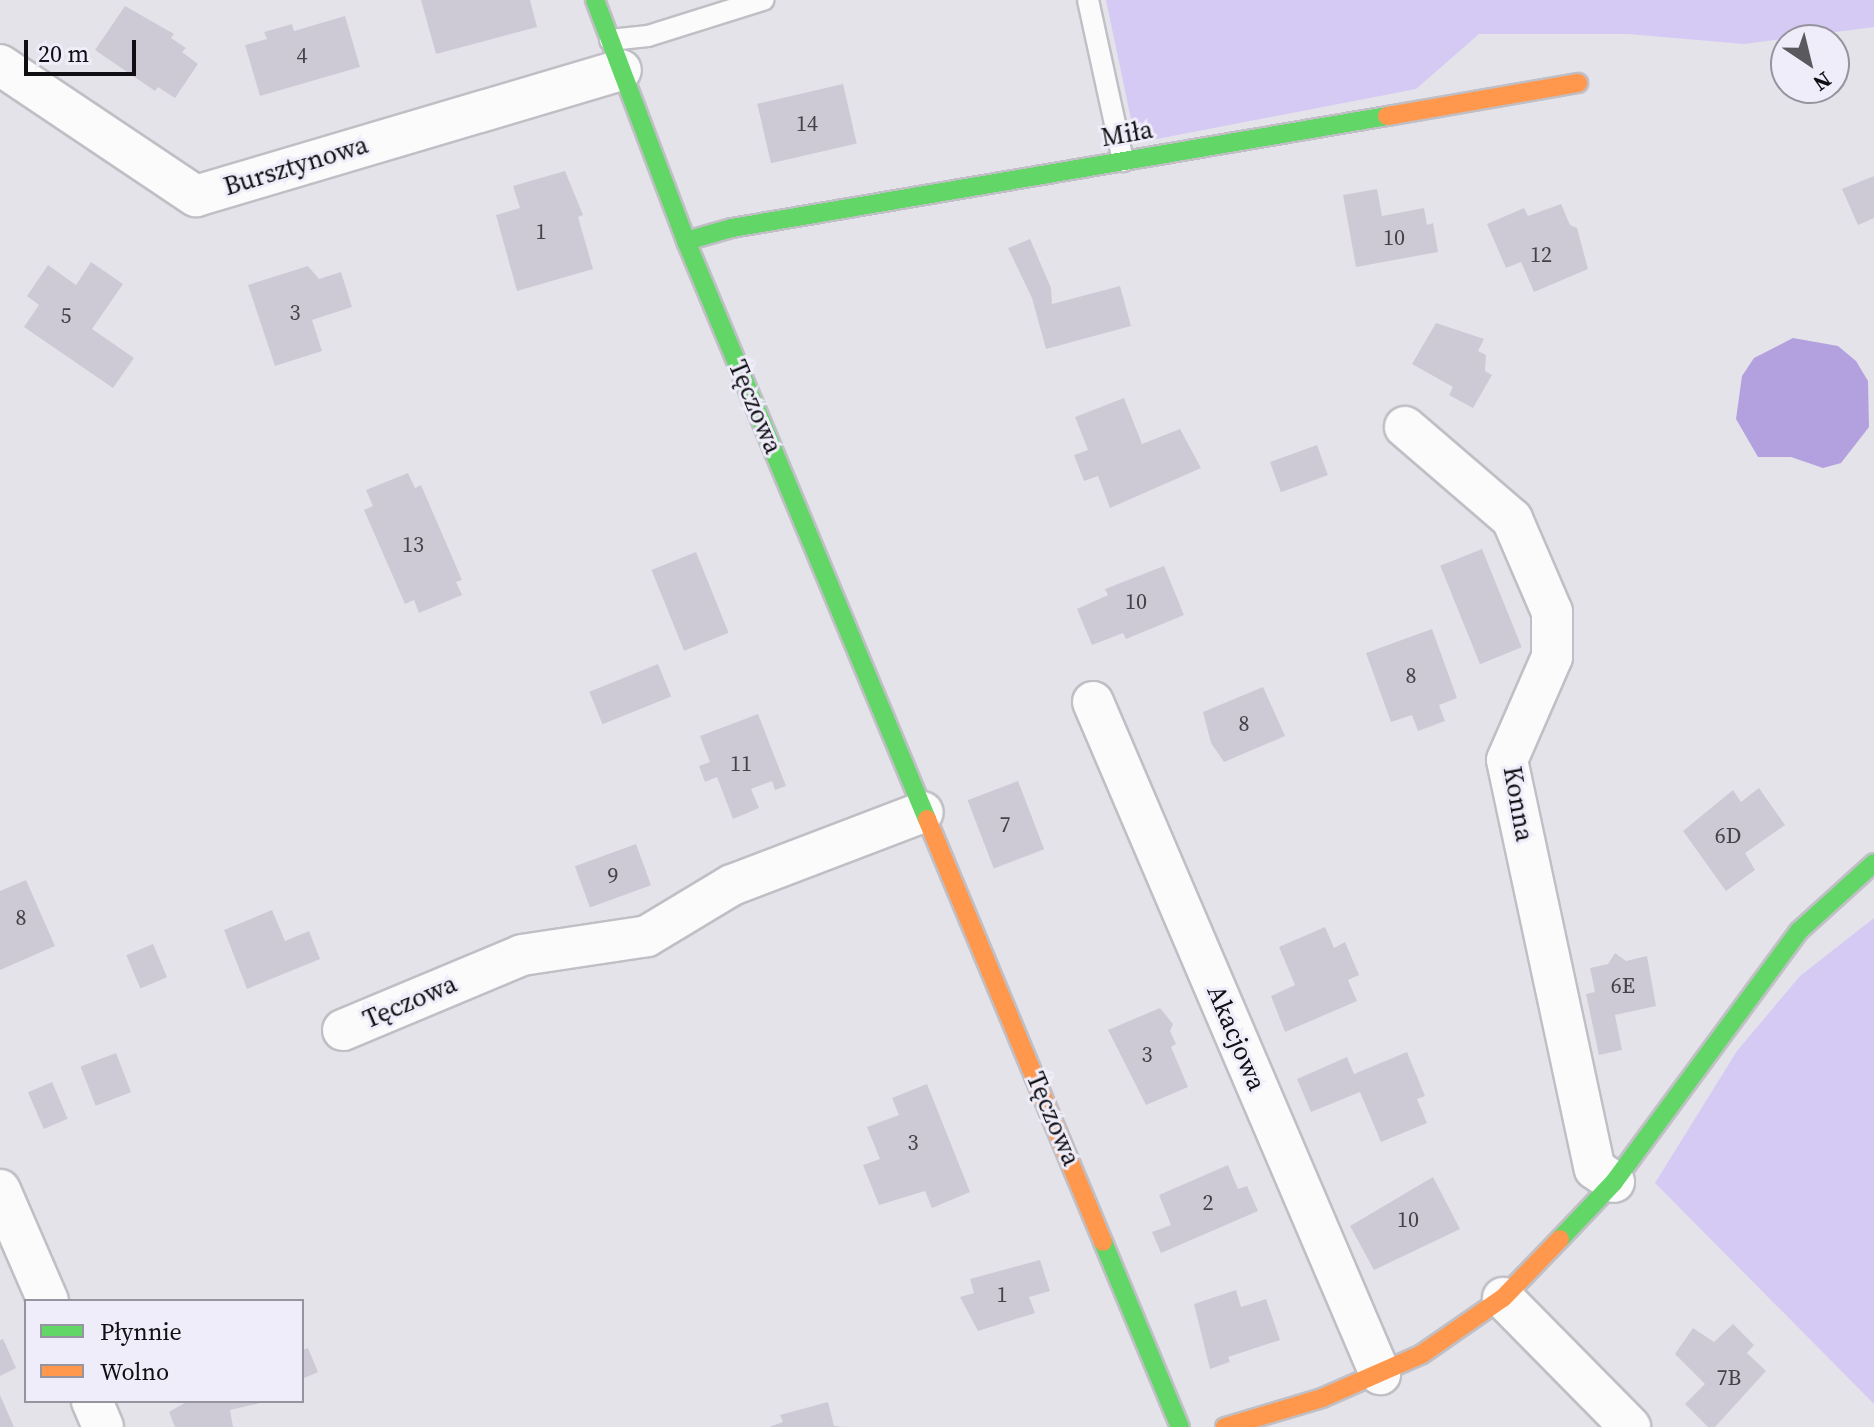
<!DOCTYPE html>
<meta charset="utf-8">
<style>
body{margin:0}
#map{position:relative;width:1874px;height:1427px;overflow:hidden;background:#e4e3ea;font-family:"Source Serif 4",serif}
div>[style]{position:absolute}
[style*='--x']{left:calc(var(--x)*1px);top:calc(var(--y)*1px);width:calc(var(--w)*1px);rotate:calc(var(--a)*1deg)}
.green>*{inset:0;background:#d5caf4}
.water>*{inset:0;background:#b3a1df}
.building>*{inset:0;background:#cdcad6;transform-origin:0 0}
.roads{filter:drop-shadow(2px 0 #c0bfc5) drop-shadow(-2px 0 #c0bfc5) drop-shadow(0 2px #c0bfc5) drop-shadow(0 -2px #c0bfc5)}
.lane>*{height:20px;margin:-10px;padding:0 10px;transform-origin:10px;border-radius:10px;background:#fbfbfc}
.street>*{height:40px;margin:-20px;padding:0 20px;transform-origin:20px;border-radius:20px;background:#fbfbfc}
.fast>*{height:18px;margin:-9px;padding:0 9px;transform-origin:9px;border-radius:9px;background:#63d668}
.slow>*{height:18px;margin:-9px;padding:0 9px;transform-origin:9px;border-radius:9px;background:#ff974d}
span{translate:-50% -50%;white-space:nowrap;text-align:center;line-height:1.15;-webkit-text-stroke:6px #f0edfa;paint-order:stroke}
.number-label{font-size:22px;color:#434248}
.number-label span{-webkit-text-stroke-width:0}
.street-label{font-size:26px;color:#100f13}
.legend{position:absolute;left:24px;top:1299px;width:280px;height:104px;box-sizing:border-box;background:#f0edfa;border:2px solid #96949e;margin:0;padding:10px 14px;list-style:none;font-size:24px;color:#100f13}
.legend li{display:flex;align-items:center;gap:16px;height:40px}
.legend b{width:40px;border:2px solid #96949e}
.north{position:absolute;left:1770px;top:24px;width:80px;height:80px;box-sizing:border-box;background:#f0edfa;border:2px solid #96949e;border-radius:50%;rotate:145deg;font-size:22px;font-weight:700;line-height:32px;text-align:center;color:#100f13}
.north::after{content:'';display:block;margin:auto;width:28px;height:36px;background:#5a595e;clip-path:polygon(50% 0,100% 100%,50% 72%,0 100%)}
.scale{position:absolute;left:24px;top:40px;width:112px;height:36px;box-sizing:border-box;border:4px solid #100f13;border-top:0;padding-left:10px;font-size:24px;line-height:28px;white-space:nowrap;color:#100f13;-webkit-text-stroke:6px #f0edfa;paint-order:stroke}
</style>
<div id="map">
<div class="green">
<div style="clip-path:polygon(1106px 0,1874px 0,1874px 27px,1744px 44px,1628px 34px,1479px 34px,1416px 89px,1136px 143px)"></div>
<div style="clip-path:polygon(1874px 918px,1874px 1404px,1655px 1183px,1737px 1051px,1800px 976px)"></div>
</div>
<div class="water">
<div style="clip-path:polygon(1793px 338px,1838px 346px,1856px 361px,1868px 381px,1869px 427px,1841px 463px,1823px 468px,1791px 457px,1758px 457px,1736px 419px,1742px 376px,1754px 358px)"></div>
</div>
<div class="building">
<div style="clip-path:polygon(421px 0,530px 0,537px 27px,436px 54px)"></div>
<div style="clip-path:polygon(125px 6px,174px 34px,171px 38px,186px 48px,182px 52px,198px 64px,175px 98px,158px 87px,155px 91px,95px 50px)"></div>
<div style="clip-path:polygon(345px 16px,360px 67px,260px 96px,245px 45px,267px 39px,264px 32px,292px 24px,294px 31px)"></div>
<div style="left:843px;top:84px;width:61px;height:88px;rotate:77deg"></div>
<div style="clip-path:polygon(565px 171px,583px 215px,578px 217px,593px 269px,517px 291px,496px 215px,520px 208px,513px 186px)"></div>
<div style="clip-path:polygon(1874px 176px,1874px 218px,1858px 225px,1842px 189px)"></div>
<div style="clip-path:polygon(1377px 189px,1382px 216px,1424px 208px,1427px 225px,1433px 223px,1438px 252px,1356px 267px,1343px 195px)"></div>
<div style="clip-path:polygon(1561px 204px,1570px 225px,1577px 228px,1588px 269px,1534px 292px,1521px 262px,1506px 268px,1487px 224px,1524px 208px,1528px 216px)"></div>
<div style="clip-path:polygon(1030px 239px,1051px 288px,1052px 304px,1120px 286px,1131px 326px,1046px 349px,1032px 298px,1008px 248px)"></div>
<div style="clip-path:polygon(91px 262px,123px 284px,92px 329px,134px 358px,113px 388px,24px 327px,39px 305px,27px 296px,48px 265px,76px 285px)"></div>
<div style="clip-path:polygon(308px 266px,319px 279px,341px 272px,352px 307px,312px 320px,322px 351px,275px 366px,248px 285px)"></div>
<div style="clip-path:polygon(1436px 323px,1484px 339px,1478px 351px,1486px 355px,1485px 371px,1492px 375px,1473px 408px,1449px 395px,1453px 387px,1412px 364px)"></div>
<div style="clip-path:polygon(1124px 398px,1142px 444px,1180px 429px,1201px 468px,1110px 508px,1098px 476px,1084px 481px,1074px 455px,1088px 450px,1075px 417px)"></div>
<div style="left:1317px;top:445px;width:32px;height:50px;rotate:70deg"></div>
<div style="clip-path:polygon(408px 473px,415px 488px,421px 485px,462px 580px,456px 582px,462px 595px,419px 613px,414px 600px,405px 604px,364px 510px,373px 506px,366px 490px)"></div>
<div style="left:1482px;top:549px;width:106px;height:45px;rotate:68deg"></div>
<div style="left:696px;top:552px;width:87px;height:48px;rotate:68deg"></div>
<div style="clip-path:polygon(1164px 566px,1184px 615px,1126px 639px,1123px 633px,1092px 645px,1077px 609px,1108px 595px,1105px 589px)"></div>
<div style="clip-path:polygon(1432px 629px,1457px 698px,1439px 705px,1445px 721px,1418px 731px,1412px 715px,1391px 722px,1366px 653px)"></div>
<div style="left:658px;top:664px;width:35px;height:74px;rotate:68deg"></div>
<div style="clip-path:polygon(1263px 687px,1285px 736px,1224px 762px,1211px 743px,1203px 712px)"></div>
<div style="clip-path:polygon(758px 714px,786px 786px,775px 790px,772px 781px,751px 789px,759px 808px,733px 819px,717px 777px,705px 782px,699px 766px,710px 762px,700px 736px)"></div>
<div style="left:1018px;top:781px;width:73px;height:54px;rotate:69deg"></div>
<div style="clip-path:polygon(1759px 788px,1785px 825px,1745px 853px,1755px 870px,1726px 891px,1683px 831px,1733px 790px,1741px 802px)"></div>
<div style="left:636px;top:844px;width:44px;height:65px;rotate:70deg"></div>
<div style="clip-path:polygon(26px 880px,55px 946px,0 970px,0 891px)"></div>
<div style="clip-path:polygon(272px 910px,285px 941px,309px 931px,320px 959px,247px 989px,224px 930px)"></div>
<div style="clip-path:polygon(1325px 927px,1334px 948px,1345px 942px,1359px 975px,1348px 980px,1357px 1001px,1285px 1032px,1271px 996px,1295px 985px,1279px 947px)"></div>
<div style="left:153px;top:944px;width:36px;height:29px;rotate:67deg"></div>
<div style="clip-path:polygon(1615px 953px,1626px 961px,1647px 956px,1656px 1006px,1615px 1015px,1622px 1050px,1599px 1055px,1586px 994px,1595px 992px,1590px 968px,1608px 964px)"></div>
<div style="clip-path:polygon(1160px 1008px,1173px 1024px,1170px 1031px,1176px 1044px,1171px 1047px,1188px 1087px,1146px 1105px,1108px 1030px)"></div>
<div style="clip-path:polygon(1407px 1052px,1425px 1096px,1417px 1099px,1427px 1123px,1381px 1142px,1360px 1092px,1311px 1112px,1297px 1079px,1347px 1057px,1354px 1074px)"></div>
<div style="left:116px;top:1053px;width:42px;height:38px;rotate:69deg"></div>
<div style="left:52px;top:1082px;width:40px;height:26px;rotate:67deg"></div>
<div style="clip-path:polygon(927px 1084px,970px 1192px,932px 1208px,925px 1191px,879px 1205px,863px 1165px,880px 1159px,867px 1127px,899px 1115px,892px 1098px)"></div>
<div style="clip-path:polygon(1228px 1165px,1238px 1189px,1247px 1186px,1258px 1211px,1161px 1253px,1152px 1232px,1171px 1225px,1159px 1195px)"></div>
<div style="clip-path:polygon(1433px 1177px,1460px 1229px,1374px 1270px,1350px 1226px)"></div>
<div style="clip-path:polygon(1040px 1260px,1050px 1291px,1029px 1297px,1035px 1313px,978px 1331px,960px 1297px,974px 1293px,970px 1279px)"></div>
<div style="clip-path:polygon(1236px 1290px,1241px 1307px,1266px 1299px,1280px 1340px,1228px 1357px,1230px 1362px,1210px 1369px,1194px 1304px)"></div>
<div style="clip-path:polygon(1733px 1324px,1754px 1345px,1747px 1353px,1766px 1371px,1715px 1427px,1708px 1427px,1685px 1404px,1705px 1384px,1675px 1354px,1693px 1328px,1714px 1342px)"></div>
<div style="clip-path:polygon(3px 1339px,16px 1368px,0 1376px,0 1340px)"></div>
<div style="clip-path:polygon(308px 1348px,318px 1372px,302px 1379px,302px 1350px)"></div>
<div style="clip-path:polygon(0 1395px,14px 1427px,0 1427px)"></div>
<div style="clip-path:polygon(188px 1401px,269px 1401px,230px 1410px,233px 1427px,175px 1427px,169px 1412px)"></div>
<div style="clip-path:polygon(828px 1402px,834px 1426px,844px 1427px,769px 1427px,783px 1422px,780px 1415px)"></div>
</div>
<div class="roads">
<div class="lane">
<div style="--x:1088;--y:0;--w:165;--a:77.7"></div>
<div style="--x:610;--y:40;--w:38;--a:-6"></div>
<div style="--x:648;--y:36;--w:121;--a:-17.4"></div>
</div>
<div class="street">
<div style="--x:0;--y:65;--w:236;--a:33.8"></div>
<div style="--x:196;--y:196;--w:443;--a:-16.5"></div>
<div style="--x:1405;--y:427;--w:141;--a:40.7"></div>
<div style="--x:1512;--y:519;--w:101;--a:66.7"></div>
<div style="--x:1552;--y:612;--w:45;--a:90"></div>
<div style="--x:1552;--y:657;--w:112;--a:113.6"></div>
<div style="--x:1507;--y:760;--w:418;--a:77.9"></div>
<div style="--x:1595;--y:1169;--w:23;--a:34"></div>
<div style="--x:1093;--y:702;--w:731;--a:66.87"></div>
<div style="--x:343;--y:1030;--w:194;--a:-22.7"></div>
<div style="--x:522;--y:955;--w:126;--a:-8.6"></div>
<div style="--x:647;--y:936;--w:99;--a:-31"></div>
<div style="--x:732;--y:885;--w:204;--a:-20.9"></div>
<div style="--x:0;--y:1190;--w:121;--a:66.6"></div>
<div style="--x:1503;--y:1298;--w:181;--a:45.4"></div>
<div style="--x:92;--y:1401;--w:28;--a:67"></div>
</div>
<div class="fast">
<div style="--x:595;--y:0;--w:258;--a:69.3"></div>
<div style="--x:686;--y:241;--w:626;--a:67.37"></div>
<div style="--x:686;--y:241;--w:48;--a:-15.8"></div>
<div style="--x:732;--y:228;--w:665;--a:-9.7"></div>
<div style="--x:1560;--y:1239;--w:79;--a:-46.5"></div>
<div style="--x:1614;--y:1182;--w:312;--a:-53.6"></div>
<div style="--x:1799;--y:931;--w:101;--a:-42.2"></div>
<div style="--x:1103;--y:1242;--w:200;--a:67.4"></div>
</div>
<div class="slow">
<div style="--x:1387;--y:116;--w:194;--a:-9.8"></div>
<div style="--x:927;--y:819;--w:458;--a:67.4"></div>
<div style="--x:1225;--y:1427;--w:101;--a:-16.6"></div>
<div style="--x:1322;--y:1398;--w:109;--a:-23.7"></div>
<div style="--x:1422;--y:1354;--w:98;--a:-34.7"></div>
<div style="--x:1503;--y:1298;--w:82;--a:-46"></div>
</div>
</div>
<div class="number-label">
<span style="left:302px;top:56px">4</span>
<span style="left:807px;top:124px">14</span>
<span style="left:541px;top:232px">1</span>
<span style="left:1394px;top:238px">10</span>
<span style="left:1541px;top:255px">12</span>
<span style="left:295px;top:313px">3</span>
<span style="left:66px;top:316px">5</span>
<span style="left:413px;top:545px">13</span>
<span style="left:1136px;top:602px">10</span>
<span style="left:1411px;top:676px">8</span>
<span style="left:1244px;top:724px">8</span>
<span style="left:741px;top:764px">11</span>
<span style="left:1005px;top:825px">7</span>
<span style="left:1728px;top:836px">6D</span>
<span style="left:613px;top:876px">9</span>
<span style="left:21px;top:918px">8</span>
<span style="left:1623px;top:986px">6E</span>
<span style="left:1147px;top:1055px">3</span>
<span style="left:913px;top:1143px">3</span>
<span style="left:1208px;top:1203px">2</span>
<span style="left:1408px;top:1220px">10</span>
<span style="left:1002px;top:1295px">1</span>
<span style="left:1729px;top:1378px">7B</span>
</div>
<div class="street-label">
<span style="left:1127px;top:134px;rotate:-10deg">Miła</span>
<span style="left:296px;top:166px;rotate:-17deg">Bursztynowa</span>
<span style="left:755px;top:407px;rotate:67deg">Tęczowa</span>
<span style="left:1518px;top:804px;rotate:80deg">Konna</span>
<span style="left:410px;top:1002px;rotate:-23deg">Tęczowa</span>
<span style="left:1236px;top:1038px;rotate:67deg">Akacjowa</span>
<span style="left:1053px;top:1119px;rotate:67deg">Tęczowa</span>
</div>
<ul class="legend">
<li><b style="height:10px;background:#63d668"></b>Płynnie</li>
<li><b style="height:10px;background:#ff974d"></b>Wolno</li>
</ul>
<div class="north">N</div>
<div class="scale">20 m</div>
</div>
